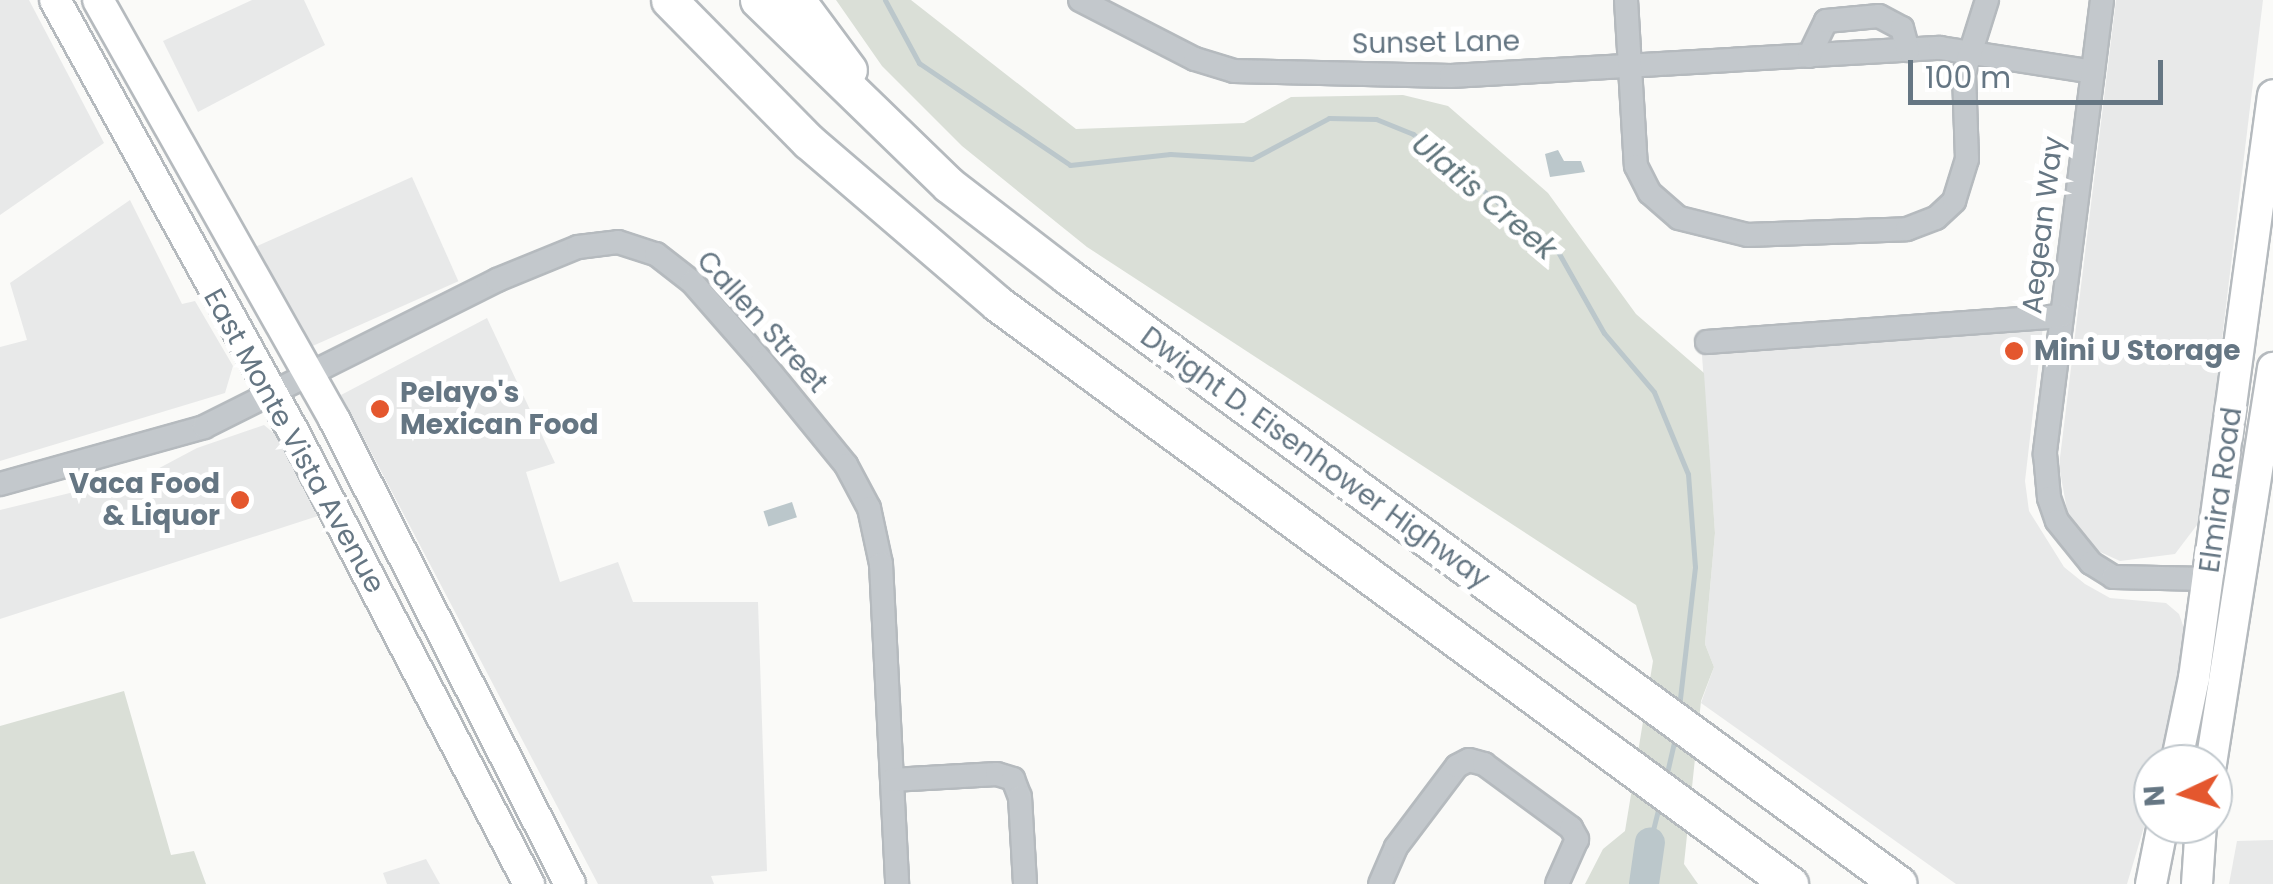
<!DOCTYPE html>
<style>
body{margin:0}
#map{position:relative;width:2273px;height:884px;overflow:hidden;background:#fafaf8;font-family:Poppins,sans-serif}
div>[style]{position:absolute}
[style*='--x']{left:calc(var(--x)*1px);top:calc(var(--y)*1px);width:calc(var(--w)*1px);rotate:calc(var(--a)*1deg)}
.built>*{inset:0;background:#e8e9e9;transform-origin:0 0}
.green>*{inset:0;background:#dadfd7}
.water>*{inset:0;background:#bbc7cb;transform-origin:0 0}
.stream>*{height:5px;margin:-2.5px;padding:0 2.5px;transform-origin:2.5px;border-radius:2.5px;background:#bbc7cb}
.river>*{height:30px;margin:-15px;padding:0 15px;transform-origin:15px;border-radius:15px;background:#bbc7cb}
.roads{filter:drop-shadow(2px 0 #b5babe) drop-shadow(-2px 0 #b5babe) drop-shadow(0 2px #b5babe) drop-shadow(0 -2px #b5babe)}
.minor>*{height:22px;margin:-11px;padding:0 11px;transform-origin:11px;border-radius:11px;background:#c3c8cc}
.major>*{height:30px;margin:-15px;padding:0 15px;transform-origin:15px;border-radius:15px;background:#fff}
.highway>*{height:35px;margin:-17.5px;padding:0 17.5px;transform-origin:17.5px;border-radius:17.5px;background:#fff}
.dots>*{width:28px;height:28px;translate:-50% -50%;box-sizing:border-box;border:5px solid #fff;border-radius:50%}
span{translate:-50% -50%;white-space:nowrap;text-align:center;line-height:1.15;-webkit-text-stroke:10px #fff;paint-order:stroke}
.street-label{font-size:28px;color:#657683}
.poi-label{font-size:28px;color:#657683;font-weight:700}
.left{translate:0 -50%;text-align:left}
.right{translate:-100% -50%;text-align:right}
.water-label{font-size:30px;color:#60757c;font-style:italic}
.north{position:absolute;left:2133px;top:744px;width:100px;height:100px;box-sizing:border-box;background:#fff;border:2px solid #c1c8cd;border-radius:50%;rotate:266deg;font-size:28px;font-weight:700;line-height:40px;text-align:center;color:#657683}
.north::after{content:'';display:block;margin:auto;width:35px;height:45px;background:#e4572e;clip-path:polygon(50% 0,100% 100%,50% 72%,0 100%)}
.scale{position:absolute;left:1908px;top:60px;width:255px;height:45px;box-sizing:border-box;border:5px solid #657683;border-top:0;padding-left:12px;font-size:30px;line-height:35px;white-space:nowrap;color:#657683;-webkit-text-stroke:8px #fff;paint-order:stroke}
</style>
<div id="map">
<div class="built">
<div style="clip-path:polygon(0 0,29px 0,104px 143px,0 215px)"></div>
<div style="clip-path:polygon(252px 0,304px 0,325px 45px,198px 112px,163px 41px)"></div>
<div style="clip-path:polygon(2116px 0,2263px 0,2200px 521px,2175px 554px,2120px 561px,2098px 551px,2069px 521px,2059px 466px)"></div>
<div style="left:412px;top:177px;width:114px;height:170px;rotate:66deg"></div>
<div style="clip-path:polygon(130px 200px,182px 304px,195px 301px,233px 366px,225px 393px,0 461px,0 347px,27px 340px,10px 283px)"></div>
<div style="clip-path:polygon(2044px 317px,2025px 481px,2029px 511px,2064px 567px,2085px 584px,2110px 598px,2166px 603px,2179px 614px,2184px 628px,2176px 701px,2163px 764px,2153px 764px,2153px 797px,2127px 884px,1956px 884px,1701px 703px,1714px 667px,1705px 644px,1715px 533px,1701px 342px)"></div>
<div style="clip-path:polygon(487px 318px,555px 463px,526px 472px,560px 582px,618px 562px,633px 602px,758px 602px,767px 871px,711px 876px,714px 884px,598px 884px,341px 395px)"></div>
<div style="clip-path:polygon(264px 425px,294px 450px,321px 515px,0 619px,0 510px,148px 474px,197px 448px)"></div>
<div style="clip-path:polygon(2273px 840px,2273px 884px,2229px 884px,2237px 841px)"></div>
<div style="clip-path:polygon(426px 859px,440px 884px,387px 884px,383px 873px)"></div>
</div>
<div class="green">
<div style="clip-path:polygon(836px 0,911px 0,1076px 129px,1244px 123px,1291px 97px,1403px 95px,1448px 106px,1548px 193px,1636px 314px,1704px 373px,1715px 533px,1705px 644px,1714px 667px,1701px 701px,1684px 864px,1698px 884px,1585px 884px,1603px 849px,1625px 831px,1653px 661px,1636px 605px,1087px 247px,962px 146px,882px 66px)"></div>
<div style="clip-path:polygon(124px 691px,171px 855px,194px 851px,206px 884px,0 884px,0 726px)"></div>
</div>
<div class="water">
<div style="clip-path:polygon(1558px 150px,1564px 161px,1581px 161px,1585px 172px,1550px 177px,1545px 154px)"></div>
<div style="left:792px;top:502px;width:16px;height:30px;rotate:72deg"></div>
</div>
<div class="stream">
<div style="--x:885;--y:0;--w:72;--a:61.6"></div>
<div style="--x:919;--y:63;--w:182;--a:34"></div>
<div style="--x:1070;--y:165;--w:101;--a:-6.3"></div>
<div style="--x:1170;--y:154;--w:82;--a:3.5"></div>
<div style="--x:1252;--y:159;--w:87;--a:-28"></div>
<div style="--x:1329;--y:118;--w:47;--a:1.2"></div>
<div style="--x:1376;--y:119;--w:40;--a:22"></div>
<div style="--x:1413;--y:134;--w:185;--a:38.9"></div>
<div style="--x:1557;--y:250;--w:95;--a:60.5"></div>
<div style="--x:1604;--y:333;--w:77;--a:49.7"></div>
<div style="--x:1654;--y:392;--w:89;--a:67.5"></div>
<div style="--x:1688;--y:474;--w:93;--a:85.7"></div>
<div style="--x:1695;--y:567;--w:142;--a:96.5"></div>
<div style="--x:1666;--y:777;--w:40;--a:-77"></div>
<div style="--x:1650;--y:842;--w:36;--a:-76"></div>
</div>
<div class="river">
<div style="--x:1644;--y:884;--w:42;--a:-81.9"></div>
</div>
<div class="roads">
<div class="minor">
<div style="--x:1080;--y:0;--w:129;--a:27.2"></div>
<div style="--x:1195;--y:59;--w:41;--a:17.1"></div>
<div style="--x:1234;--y:71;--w:217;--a:1.3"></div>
<div style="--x:1451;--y:76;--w:490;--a:-3.3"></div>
<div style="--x:1940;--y:48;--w:155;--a:8.9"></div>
<div style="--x:1626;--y:0;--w:166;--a:86.6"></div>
<div style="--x:1636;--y:166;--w:30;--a:63"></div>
<div style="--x:1650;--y:193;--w:38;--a:41"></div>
<div style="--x:1679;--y:218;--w:70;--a:14"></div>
<div style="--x:1747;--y:235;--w:160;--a:-2.1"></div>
<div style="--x:1907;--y:229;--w:31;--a:-21"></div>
<div style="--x:1936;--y:218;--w:25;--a:-43"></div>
<div style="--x:1954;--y:201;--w:44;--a:-72.8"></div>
<div style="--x:1967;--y:159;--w:86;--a:-92"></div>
<div style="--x:1964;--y:73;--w:77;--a:-72.5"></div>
<div style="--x:2102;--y:0;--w:458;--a:97.2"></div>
<div style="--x:2045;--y:454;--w:44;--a:84.8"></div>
<div style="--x:2049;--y:498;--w:24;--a:71"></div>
<div style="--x:2057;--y:521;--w:54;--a:51"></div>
<div style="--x:2091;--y:563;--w:26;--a:32"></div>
<div style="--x:2113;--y:577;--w:95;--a:1.2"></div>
<div style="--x:1809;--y:56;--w:39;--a:-64"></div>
<div style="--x:1826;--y:21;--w:53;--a:-5.4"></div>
<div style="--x:1879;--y:16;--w:26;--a:28"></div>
<div style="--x:1902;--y:28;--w:23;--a:75"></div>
<div style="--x:1707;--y:342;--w:355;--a:-4.2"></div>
<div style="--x:0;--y:484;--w:212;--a:-15.6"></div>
<div style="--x:204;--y:427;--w:328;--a:-26.6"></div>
<div style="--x:497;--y:280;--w:87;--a:-22.2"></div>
<div style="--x:578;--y:247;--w:40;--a:-7.1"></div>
<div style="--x:618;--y:242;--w:40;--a:18"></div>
<div style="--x:656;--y:254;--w:46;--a:37.9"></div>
<div style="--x:692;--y:282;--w:106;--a:48.8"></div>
<div style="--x:762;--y:362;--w:133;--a:50.8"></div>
<div style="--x:846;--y:465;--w:49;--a:61.9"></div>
<div style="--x:869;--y:508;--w:57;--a:77.9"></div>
<div style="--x:881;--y:564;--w:320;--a:87.1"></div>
<div style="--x:892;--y:780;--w:105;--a:-3.3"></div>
<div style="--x:997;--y:774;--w:17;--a:17"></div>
<div style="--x:1013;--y:779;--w:19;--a:69"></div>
<div style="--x:1020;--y:797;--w:87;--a:86.7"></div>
<div style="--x:1380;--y:884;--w:40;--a:-66.6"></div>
<div style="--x:1396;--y:847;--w:101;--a:-53"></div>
<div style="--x:1457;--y:766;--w:13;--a:-27"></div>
<div style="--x:1469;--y:760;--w:16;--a:15"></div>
<div style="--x:1484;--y:764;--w:108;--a:36.3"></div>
<div style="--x:1571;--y:828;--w:13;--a:61"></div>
<div style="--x:1577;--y:839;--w:49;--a:114"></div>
</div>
<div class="major">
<div style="--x:55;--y:0;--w:490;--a:61.1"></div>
<div style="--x:292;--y:429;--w:513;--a:62.49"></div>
<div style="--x:98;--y:0;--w:481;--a:60.6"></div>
<div style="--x:334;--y:419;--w:521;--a:63.09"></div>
<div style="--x:2176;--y:764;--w:88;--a:-78.2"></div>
<div style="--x:2194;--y:678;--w:588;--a:-82.28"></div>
<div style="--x:2211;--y:764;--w:401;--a:-81.1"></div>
<div style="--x:2151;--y:884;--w:61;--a:-78.7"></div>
<div style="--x:2197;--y:884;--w:60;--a:-86.2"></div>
</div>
<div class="highway">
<div style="--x:669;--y:0;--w:198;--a:45.4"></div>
<div style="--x:808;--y:141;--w:250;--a:40.6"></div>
<div style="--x:998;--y:304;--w:982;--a:36.22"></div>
<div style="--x:758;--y:0;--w:266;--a:44.1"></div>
<div style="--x:949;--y:185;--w:149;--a:37.6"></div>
<div style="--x:1067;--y:276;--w:1030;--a:36.16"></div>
<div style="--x:797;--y:0;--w:87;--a:53.4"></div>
</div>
</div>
<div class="dots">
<div style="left:2014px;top:351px;background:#e4572e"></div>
<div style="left:380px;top:409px;background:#e4572e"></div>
<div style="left:240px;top:500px;background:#e4572e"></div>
</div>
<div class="street-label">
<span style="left:1436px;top:43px;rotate:-1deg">Sunset Lane</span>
<span style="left:2043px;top:225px;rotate:-83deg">Aegean Way</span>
<span style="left:762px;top:322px;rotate:48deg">Callen Street</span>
<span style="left:294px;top:441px;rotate:61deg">East Monte Vista Avenue</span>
<span style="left:1315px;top:458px;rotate:36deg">Dwight D. Eisenhower Highway</span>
<span style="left:2221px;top:490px;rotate:-82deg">Elmira Road</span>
</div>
<div class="poi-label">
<span class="left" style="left:2034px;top:351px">Mini U Storage</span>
<span class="left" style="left:400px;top:409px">Pelayo's<br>Mexican Food</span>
<span class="right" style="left:220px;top:500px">Vaca Food<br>&amp; Liquor</span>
</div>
<div class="water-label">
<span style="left:1484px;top:197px;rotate:40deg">Ulatis Creek</span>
</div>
<div class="north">N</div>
<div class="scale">100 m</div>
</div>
